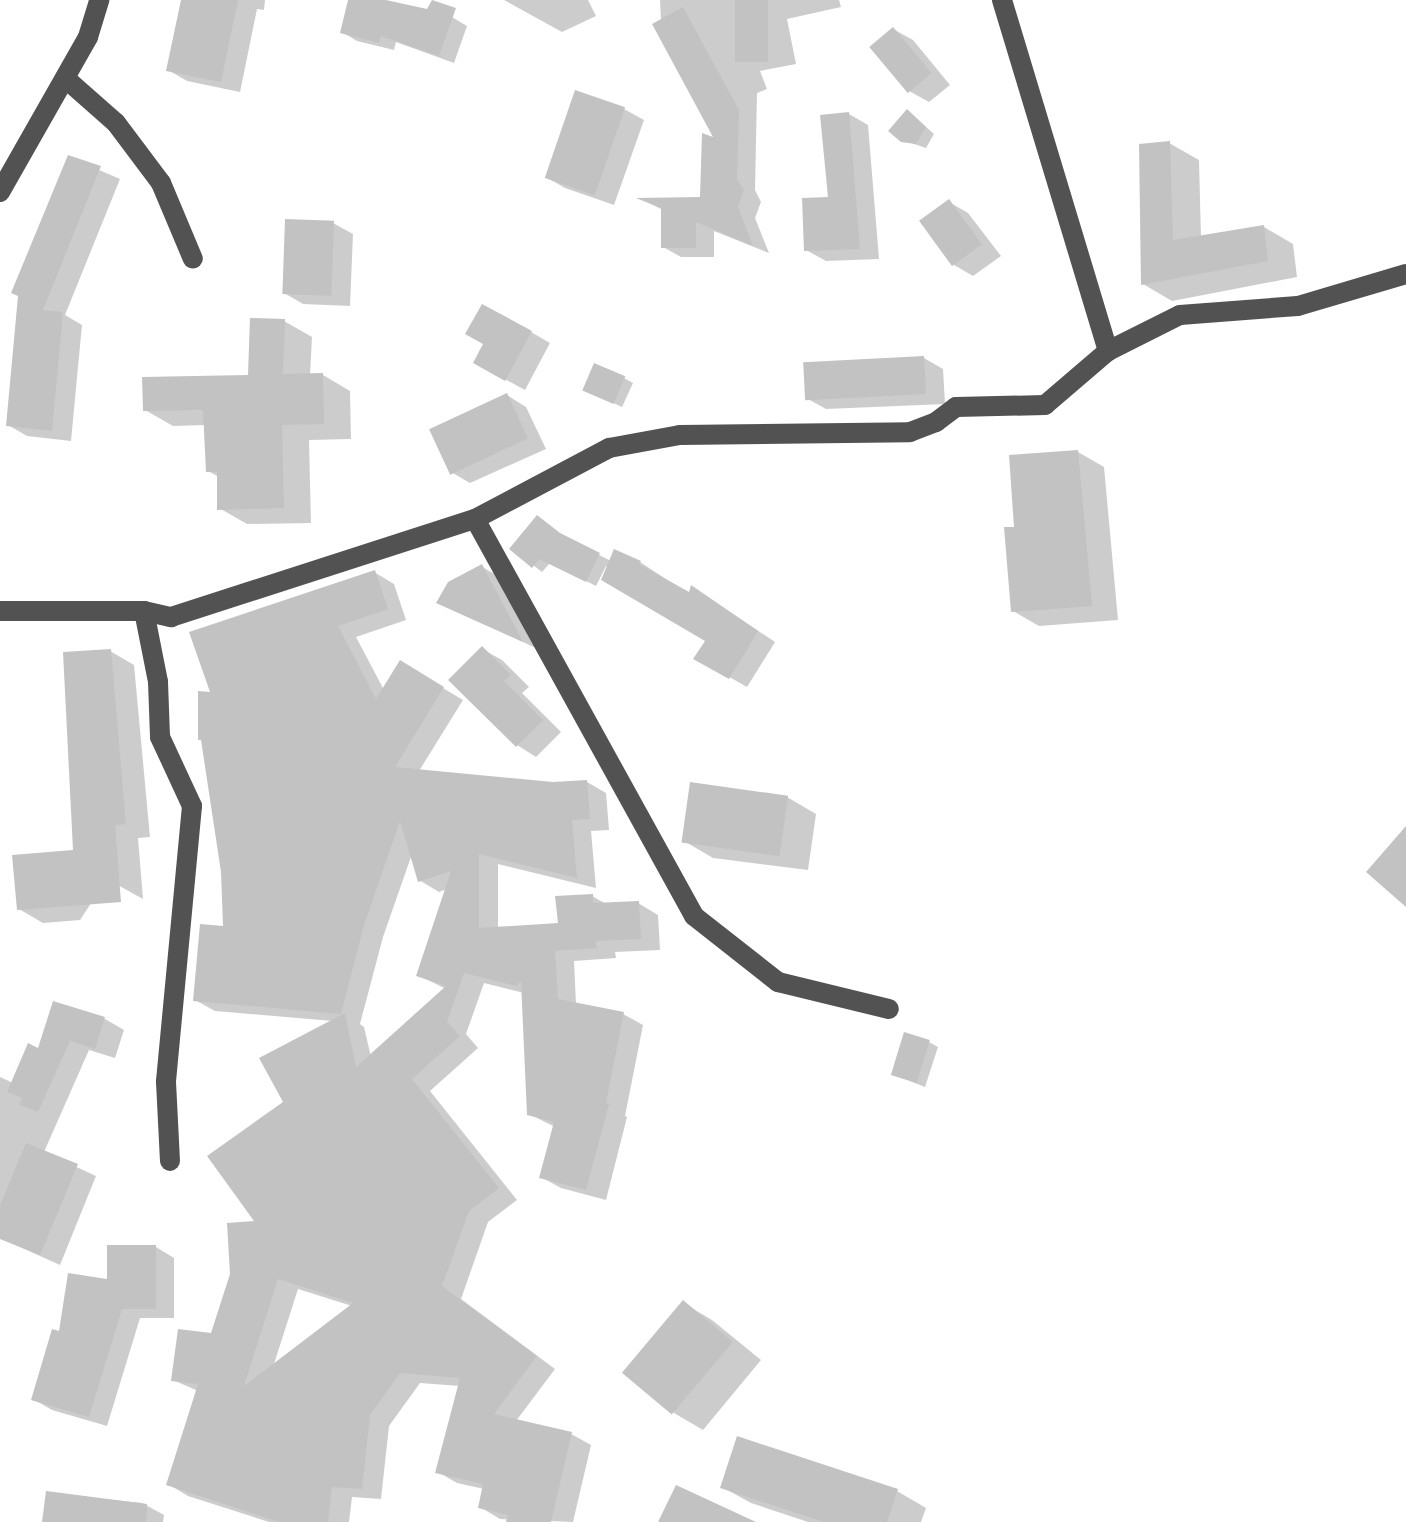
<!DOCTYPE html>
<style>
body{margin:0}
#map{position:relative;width:1406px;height:1522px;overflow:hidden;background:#fff;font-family:Cabin,sans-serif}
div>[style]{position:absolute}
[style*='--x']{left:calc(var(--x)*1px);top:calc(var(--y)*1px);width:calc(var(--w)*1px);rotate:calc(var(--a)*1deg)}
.shadow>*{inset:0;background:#0003}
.building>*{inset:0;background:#c2c2c2;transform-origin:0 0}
.minor>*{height:20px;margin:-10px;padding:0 10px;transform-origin:10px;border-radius:10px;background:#525252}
span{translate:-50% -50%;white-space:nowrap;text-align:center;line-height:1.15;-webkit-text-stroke:6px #fff;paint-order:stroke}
</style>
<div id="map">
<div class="shadow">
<div style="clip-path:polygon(182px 0,265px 0,264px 10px,257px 9px,240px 92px,187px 81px,168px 70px)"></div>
<div style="clip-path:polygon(350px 0,377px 0,452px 17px,467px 26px,454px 63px,396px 42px,394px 50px,357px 41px,342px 32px)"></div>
<div style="clip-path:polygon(504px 0,588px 0,596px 16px,562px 32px)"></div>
<div style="clip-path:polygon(660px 0,839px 0,841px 7px,787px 19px,796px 64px,760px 71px,767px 89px,757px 93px,755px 190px,761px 202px,755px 218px,769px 253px,714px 231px,714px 257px,681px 257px,663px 247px,663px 210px,643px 200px,702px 199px,717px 141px,661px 21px)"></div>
<div style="clip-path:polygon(893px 29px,913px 40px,950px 85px,929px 102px,909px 91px)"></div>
<div style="clip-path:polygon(576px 92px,624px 109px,644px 120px,614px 205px,565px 188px,546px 177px)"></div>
<div style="clip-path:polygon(908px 111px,934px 134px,926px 148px,902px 140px)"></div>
<div style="clip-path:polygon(849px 114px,868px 125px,879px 259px,826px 261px,806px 250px,830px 199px)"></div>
<div style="clip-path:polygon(1169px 143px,1199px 160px,1201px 238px,1264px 227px,1293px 244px,1297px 277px,1172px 301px,1143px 284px)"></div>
<div style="clip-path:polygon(69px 157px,120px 179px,65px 315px,82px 325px,71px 441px,27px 436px,8px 425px)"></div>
<div style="clip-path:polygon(949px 202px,968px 213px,1001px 256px,973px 276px,954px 265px,921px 222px)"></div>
<div style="clip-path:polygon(333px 223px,353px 234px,350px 306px,303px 304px,284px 293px)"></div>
<div style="clip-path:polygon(284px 321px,312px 337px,310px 375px,323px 375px,350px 391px,351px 439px,309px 440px,311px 523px,247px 524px,219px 508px,219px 477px,208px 471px,206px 425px,173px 426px,145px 410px,250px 376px)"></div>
<div style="clip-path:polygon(531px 332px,550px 343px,525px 390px,475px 363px)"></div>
<div style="clip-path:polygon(924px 358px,943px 369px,945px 404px,826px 409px,806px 398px)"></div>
<div style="clip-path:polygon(624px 378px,633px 383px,622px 407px,594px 394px)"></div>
<div style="clip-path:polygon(507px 395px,526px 407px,546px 449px,470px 483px,451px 472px)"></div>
<div style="clip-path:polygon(1078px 452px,1104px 467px,1118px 620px,1039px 626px,1013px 611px,1016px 528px)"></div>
<div style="clip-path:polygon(566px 538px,611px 561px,640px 562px,690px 595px,709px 598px,775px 642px,747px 687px,696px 658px,707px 640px,609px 567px,606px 566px,596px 586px,550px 563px,542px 572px,512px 549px)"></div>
<div style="clip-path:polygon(482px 567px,502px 578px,540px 650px,438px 602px)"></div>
<div style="clip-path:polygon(evenodd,374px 572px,394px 584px,406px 620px,356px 637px,384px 690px,401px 663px,463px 700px,419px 771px,553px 784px,587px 782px,606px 793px,609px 830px,591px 831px,596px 888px,498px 864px,498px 929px,560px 925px,592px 896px,608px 905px,638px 903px,658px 915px,660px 950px,615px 952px,616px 958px,574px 961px,576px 1004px,623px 1014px,643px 1025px,625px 1116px,627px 1117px,606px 1200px,561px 1188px,541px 1177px,555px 1127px,529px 1114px,524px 993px,484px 983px,466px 1034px,478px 1048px,430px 1091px,517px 1200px,488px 1222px,461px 1299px,555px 1369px,516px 1421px,571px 1434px,591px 1445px,573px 1522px,500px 1519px,480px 1507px,484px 1489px,457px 1483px,438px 1472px,460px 1386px,420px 1383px,389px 1426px,381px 1499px,352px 1497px,349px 1522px,269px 1522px,188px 1496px,168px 1484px,198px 1391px,173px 1380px,213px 1335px,258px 1223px,285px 1102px,333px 1021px,215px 1011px,195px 1000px,225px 928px,213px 694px,374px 572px,412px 854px,419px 880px,439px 892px,447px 889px,418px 975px,446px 989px,371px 1057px,364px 1027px,360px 1024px,383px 937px,412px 854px,374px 572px,298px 1289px,352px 1306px,273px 1367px,298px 1289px)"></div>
<div style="clip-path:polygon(482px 649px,502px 660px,529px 687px,522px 693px,561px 732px,536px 757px,517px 745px)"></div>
<div style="clip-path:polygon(110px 651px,134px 665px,150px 837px,138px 838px,143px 899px,107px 879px,80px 920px,43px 923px,19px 909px,75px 852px)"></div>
<div style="clip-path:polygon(787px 797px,816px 814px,808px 870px,713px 858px,684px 841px)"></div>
<div style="clip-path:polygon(54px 1003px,105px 1019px,124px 1030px,115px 1058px,89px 1050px,44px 1152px,96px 1176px,60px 1265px,0 1238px,0 1077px,13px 1083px,39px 1050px)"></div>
<div style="clip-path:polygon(929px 1042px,938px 1047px,925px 1087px,892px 1074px)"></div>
<div style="clip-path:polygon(156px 1247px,174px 1258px,174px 1318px,140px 1318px,107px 1426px,52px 1410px,33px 1399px,61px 1334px,109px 1282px)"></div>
<div style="clip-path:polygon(683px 1303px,712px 1320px,761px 1360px,703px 1430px,674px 1413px)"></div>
<div style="clip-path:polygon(722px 1487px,897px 1491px,926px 1508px,921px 1522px,808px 1522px,751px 1503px)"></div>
<div style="clip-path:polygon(48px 1493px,142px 1503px,164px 1515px,163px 1522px,44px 1522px)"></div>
</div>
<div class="building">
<div style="clip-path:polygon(181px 0,238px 0,221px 82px,166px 71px)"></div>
<div style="clip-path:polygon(348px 0,386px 0,427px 9px,432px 0,456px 8px,439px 56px,381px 36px,379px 43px,340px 33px)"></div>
<div style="left:735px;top:0;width:33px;height:62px"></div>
<div style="clip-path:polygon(683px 7px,739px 110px,737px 179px,744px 190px,738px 207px,753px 246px,696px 222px,696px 248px,661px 248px,661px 208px,636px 198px,700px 197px,702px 133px,713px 137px,652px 24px)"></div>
<div style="left:893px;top:27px;width:60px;height:31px;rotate:50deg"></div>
<div style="left:575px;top:90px;width:53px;height:93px;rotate:19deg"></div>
<div style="clip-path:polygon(907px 109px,926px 127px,916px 144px,901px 142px,888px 131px)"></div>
<div style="clip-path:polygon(849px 112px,860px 249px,804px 251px,802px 198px,828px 197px,820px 115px)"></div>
<div style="clip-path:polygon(1170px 141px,1173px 240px,1264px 225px,1268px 261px,1141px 285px,1139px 144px)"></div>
<div style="clip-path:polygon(68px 155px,101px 166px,43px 310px,63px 312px,52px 431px,6px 426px,18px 296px,11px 293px)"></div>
<div style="left:949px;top:199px;width:56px;height:37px;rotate:54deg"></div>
<div style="left:285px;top:219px;width:49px;height:75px;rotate:2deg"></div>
<div style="clip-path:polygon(482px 304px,532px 331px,505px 381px,473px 363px,483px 344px,465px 334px)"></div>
<div style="clip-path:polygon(250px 318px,285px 319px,283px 374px,323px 373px,324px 424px,282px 425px,284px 508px,217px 510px,217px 472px,206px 472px,203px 410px,143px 411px,142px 377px,248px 375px)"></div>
<div style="left:924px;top:356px;width:38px;height:121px;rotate:87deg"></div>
<div style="left:594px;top:363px;width:34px;height:30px;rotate:23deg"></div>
<div style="left:507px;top:393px;width:50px;height:86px;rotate:65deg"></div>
<div style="clip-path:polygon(1078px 450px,1092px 606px,1011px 612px,1004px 527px,1014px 527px,1009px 455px)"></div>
<div style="clip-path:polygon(537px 515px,560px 533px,600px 553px,586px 582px,539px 559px,532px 568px,509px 549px)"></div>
<div style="clip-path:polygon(614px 549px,641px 561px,639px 564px,689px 592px,691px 585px,758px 631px,729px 679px,693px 659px,705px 641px,601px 580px)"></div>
<div style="clip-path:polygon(482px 564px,523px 642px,436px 603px,448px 582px)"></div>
<div style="clip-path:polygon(evenodd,375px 570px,388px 609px,338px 626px,376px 699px,400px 660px,444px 687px,395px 767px,553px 782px,587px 780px,590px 819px,572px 820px,577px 878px,479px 854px,479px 928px,558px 923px,555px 896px,593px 894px,593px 903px,639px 901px,641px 939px,596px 941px,597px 948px,555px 951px,558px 999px,624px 1012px,606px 1103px,609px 1104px,586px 1190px,539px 1178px,554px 1122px,527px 1115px,521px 981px,516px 986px,464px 973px,447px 1022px,460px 1036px,412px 1079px,499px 1188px,469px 1211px,442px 1286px,537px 1356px,494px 1414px,572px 1432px,551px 1522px,506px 1522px,508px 1515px,478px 1508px,483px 1484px,435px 1473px,460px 1378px,400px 1373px,370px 1415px,362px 1489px,332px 1487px,328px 1522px,279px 1522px,166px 1485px,198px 1384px,171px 1381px,178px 1329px,211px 1333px,230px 1274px,227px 1223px,254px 1221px,207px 1156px,283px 1102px,259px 1058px,345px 1013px,356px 1067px,446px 986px,416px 976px,451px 871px,418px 882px,400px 821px,364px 925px,341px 1014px,193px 1001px,200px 924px,223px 926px,221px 872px,201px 740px,198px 740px,198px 691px,210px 692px,189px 632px,375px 570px,278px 1279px,353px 1303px,244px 1386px,278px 1279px)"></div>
<div style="clip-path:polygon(482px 646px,511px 675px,504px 681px,543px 720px,516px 747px,448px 680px)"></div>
<div style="clip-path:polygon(111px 649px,126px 824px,115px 825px,121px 902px,17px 910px,12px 855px,73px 850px,63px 652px)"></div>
<div style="left:690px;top:782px;width:99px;height:61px;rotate:8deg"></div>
<div style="clip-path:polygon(1406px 826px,1406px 907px,1366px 872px)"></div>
<div style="clip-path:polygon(53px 1001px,105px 1017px,95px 1049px,70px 1041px,38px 1112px,19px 1105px,22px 1098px,7px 1092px,28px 1043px,38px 1048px)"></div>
<div style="left:904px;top:1032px;width:27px;height:45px;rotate:17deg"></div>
<div style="clip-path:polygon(26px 1143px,78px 1164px,40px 1255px,0 1239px,0 1205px)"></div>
<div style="clip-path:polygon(107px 1245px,156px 1245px,156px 1309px,122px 1309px,89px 1417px,31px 1400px,52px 1329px,59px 1331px,68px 1273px,107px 1279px)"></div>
<div style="left:683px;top:1300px;width:65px;height:95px;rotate:40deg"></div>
<div style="clip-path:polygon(737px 1436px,898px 1489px,887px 1522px,824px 1522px,720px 1488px)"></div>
<div style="clip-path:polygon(676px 1485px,756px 1522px,658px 1522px)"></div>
<div style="clip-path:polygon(46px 1491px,147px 1504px,146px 1522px,42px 1522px)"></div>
</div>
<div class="minor">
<div style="--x:1002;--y:0;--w:367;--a:73.2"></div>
<div style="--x:65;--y:78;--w:68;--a:41.4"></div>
<div style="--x:116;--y:123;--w:75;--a:53.1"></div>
<div style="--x:161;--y:183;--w:82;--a:67.2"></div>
<div style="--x:0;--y:192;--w:178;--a:-60.4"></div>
<div style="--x:88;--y:37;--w:39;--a:-73"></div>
<div style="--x:475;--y:519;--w:453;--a:61.1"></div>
<div style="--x:694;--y:916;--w:107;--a:38.2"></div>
<div style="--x:778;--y:982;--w:114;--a:13.7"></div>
<div style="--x:0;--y:611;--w:144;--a:0"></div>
<div style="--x:144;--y:611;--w:28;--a:13"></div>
<div style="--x:171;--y:617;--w:319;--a:-17.9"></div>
<div style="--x:475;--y:519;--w:152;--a:-27.9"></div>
<div style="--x:609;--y:448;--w:72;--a:-10.4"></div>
<div style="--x:680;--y:435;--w:230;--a:-0.7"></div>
<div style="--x:910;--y:432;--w:28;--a:-21"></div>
<div style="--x:936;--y:422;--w:25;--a:-37"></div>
<div style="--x:956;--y:407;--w:89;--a:-1.3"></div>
<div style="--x:1045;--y:405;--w:83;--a:-40.6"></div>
<div style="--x:1108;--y:351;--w:80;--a:-26.6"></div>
<div style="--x:1180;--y:315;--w:118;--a:-4.4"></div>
<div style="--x:1298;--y:306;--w:113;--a:-16.5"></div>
<div style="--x:144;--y:611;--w:72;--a:78.8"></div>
<div style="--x:158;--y:682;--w:55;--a:87.9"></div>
<div style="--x:160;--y:737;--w:76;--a:65.1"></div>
<div style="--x:192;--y:806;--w:277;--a:95.4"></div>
<div style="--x:166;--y:1082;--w:79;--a:87.1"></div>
</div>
</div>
